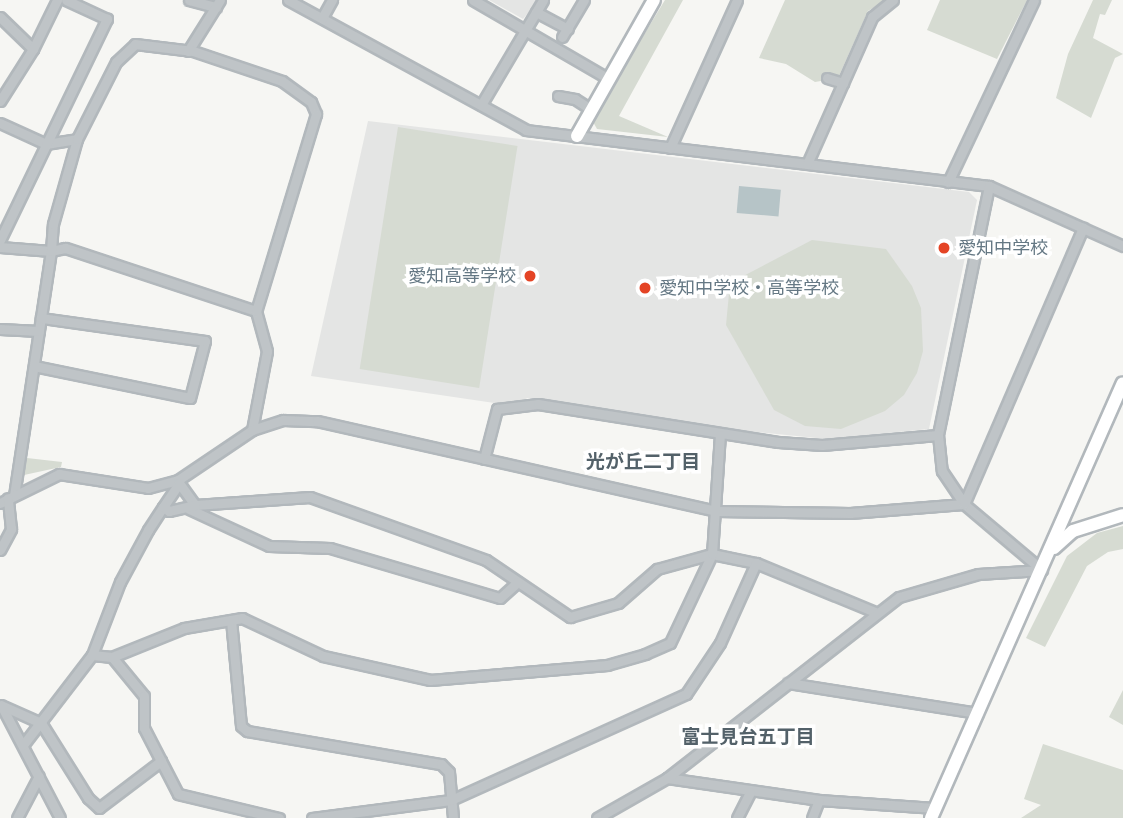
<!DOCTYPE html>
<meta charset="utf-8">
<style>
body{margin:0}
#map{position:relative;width:1123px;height:818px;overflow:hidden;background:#f6f6f3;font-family:Figtree,"Noto Sans JP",sans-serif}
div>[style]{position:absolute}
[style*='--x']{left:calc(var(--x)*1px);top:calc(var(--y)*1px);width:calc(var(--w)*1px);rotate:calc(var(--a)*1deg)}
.built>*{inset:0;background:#e4e5e4}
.green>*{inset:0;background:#d6dbd2;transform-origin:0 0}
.water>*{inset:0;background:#b6c4c7;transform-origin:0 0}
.roads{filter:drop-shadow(2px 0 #b2b8bc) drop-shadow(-2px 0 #b2b8bc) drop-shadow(0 2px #b2b8bc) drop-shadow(0 -2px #b2b8bc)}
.street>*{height:9px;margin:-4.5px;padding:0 4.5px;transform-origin:4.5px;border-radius:4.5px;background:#bfc4c7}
.secondary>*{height:12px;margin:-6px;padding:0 6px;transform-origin:6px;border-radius:6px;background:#fff}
.dots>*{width:19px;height:19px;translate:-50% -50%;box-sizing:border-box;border:4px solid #fff;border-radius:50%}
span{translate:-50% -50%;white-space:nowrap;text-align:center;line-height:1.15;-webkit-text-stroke:7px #fff;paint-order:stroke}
.poi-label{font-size:18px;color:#657884}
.left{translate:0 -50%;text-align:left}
.right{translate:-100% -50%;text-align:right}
.neighbourhood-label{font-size:19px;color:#536169;font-weight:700}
</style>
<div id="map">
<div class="built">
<div style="clip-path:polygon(489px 0,539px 0,523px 19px)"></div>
<div style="clip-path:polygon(368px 121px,969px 192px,977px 200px,929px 429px,826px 439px,680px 424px,528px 398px,508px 405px,311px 376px)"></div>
</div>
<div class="green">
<div style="clip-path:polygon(665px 0,683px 0,619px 116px,668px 137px,597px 129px,592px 120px)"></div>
<div style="clip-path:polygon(785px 0,886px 0,868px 11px,838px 78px,815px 82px,786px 64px,759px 58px)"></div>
<div style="clip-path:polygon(940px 0,1027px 0,997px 59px,927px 30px)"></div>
<div style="clip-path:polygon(1093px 0,1112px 0,1105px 15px,1100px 14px,1093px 38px,1123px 54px,1115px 58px,1091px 118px,1056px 98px,1068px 54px)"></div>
<div style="left:398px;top:127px;width:121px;height:245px;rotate:9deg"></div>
<div style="clip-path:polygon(812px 240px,886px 249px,912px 286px,921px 308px,923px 351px,917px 373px,904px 395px,885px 411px,841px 429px,805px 426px,774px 410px,726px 325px,730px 283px)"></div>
<div style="clip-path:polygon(27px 458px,62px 462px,61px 467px,24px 475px)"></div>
<div style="clip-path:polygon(1123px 526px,1123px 549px,1108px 552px,1087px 566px,1045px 647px,1026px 638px,1067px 556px,1097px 533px)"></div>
<div style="clip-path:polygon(1123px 690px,1123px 725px,1109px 717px)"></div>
<div style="clip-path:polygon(1043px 744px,1123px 770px,1123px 818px,1021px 818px,1041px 805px,1024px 799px)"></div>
</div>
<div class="water">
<div style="left:739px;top:186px;width:42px;height:27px;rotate:5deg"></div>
</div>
<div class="roads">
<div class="street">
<div style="--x:189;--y:0;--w:28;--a:15"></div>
<div style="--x:288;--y:0;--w:271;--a:28.6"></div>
<div style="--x:526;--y:130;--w:466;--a:6.9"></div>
<div style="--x:989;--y:186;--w:147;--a:24.1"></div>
<div style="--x:473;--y:0;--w:157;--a:30.2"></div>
<div style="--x:536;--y:12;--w:36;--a:28"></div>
<div style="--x:0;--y:17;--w:46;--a:44.1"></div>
<div style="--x:322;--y:18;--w:21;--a:-61"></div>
<div style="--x:562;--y:37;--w:43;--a:-59.3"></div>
<div style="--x:188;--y:51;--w:60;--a:-57.9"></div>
<div style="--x:827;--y:78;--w:17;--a:17"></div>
<div style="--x:558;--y:96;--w:17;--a:10"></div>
<div style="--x:575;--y:99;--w:20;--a:33"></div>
<div style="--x:0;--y:101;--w:62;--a:-57.6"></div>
<div style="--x:33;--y:49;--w:55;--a:-63.9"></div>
<div style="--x:481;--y:105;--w:122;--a:-59.4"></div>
<div style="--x:0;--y:123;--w:51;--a:24.5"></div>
<div style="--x:46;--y:144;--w:31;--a:-9"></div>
<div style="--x:670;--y:148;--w:162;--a:-65.6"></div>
<div style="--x:807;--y:164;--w:161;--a:-66.1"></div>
<div style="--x:872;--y:17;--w:27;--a:-39"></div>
<div style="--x:948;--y:182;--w:201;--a:-64.7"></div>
<div style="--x:989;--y:186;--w:254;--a:101.6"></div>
<div style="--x:938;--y:435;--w:36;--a:84"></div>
<div style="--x:942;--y:471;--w:40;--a:56"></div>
<div style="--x:964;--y:504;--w:102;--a:40.2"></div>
<div style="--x:0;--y:240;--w:246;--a:-64.2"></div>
<div style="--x:107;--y:19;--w:45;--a:-155.1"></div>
<div style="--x:0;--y:247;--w:51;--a:4.5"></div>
<div style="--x:51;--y:251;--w:247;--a:98.6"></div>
<div style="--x:0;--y:329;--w:39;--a:3"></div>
<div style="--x:34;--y:366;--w:159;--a:11.6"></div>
<div style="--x:190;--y:398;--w:59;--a:-75.3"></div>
<div style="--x:205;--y:341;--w:166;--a:-172"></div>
<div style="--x:252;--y:430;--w:80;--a:-79.2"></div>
<div style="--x:267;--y:351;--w:41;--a:-105.4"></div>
<div style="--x:256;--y:311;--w:201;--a:-161.7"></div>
<div style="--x:65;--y:248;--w:14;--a:168"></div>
<div style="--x:51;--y:251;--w:27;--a:-86"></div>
<div style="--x:53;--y:224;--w:88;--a:-74.2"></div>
<div style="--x:77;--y:139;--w:86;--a:-63.1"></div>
<div style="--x:116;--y:62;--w:26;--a:-43"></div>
<div style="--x:135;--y:44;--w:58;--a:6.9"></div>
<div style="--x:193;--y:51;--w:94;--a:18.6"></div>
<div style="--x:282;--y:81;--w:36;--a:36"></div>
<div style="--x:311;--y:102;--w:13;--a:67"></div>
<div style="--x:316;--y:114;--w:206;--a:106.9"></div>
<div style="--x:484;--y:459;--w:52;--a:-75.4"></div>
<div style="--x:497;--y:409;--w:41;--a:-7"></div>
<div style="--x:538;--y:404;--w:243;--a:9"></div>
<div style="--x:778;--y:442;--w:44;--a:3.9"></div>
<div style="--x:822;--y:445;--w:116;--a:-4.9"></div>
<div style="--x:0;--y:503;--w:66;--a:-26.2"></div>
<div style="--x:59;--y:474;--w:90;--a:8.9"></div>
<div style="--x:148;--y:488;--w:31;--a:-15"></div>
<div style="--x:178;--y:480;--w:89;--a:-34"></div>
<div style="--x:252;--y:430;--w:33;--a:-18"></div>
<div style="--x:283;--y:420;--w:34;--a:2"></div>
<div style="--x:317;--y:421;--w:410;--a:12.7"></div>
<div style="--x:717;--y:511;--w:133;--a:0.9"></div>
<div style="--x:850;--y:513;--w:114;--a:-4.5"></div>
<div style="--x:964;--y:504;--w:301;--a:-66.7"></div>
<div style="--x:195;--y:505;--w:115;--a:-4"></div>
<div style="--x:310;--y:497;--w:187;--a:19.7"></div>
<div style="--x:486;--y:560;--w:102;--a:34.2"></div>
<div style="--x:570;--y:617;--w:50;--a:-16.3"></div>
<div style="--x:618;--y:603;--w:52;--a:-41.1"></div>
<div style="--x:657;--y:569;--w:57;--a:-15.3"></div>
<div style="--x:712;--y:554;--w:45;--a:11.6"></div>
<div style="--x:756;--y:563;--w:129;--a:22.4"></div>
<div style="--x:189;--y:509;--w:88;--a:24.8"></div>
<div style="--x:269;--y:546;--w:61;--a:1.9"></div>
<div style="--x:330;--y:548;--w:177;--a:16.4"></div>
<div style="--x:500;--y:598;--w:24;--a:-42"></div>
<div style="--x:0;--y:550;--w:24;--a:-62"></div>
<div style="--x:11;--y:529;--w:31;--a:-96"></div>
<div style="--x:231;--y:620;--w:106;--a:84.6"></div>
<div style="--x:241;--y:726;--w:8;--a:40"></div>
<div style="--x:247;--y:731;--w:197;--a:9.7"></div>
<div style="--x:441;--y:764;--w:11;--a:45"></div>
<div style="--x:449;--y:772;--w:46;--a:85"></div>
<div style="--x:92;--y:655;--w:20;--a:6"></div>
<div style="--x:112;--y:657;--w:50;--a:50.6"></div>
<div style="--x:144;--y:696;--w:32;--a:90"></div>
<div style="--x:144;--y:728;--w:74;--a:62.7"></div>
<div style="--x:178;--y:794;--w:104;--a:13.4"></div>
<div style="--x:112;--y:657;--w:78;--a:-21.9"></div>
<div style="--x:184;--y:628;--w:59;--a:-9.8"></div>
<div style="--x:242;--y:618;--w:89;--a:25.1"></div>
<div style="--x:323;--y:656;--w:110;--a:12.6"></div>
<div style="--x:430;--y:680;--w:178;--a:-4.8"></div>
<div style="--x:607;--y:665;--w:40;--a:-16"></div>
<div style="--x:645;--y:654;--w:27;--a:-24"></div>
<div style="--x:670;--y:643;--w:98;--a:-64.7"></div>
<div style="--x:712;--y:554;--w:119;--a:-86.2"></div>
<div style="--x:788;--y:683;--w:192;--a:9"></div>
<div style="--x:1;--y:705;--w:127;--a:62.4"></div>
<div style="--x:3;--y:706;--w:42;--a:24.1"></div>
<div style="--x:41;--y:723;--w:89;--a:57.9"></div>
<div style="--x:88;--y:798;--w:15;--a:42"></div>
<div style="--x:99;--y:808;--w:78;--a:-37.2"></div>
<div style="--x:23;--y:745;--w:113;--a:-52.5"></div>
<div style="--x:92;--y:655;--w:78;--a:-69"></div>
<div style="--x:120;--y:582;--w:59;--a:-61.7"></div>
<div style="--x:148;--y:530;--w:27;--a:-57"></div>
<div style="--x:163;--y:507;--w:29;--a:-56"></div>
<div style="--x:179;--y:483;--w:27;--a:54"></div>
<div style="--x:195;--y:505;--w:27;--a:167"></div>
<div style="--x:169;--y:511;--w:7;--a:-146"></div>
<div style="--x:667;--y:778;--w:154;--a:8.2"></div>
<div style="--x:819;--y:800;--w:116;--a:3.9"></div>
<div style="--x:17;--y:818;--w:47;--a:-62.4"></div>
<div style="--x:312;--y:818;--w:140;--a:-7.4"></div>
<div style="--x:451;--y:800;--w:258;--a:-24.3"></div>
<div style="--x:686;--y:694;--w:61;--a:-56.3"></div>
<div style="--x:720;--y:643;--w:88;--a:-65.8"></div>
<div style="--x:597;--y:818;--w:81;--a:-29.7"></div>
<div style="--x:667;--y:778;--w:294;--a:-38"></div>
<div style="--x:899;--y:597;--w:82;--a:-16.2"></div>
<div style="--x:978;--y:574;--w:64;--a:-3.6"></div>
<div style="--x:737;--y:818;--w:29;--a:-63"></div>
<div style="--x:812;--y:818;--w:19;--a:-69"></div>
</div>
<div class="secondary">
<div style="--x:577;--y:136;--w:156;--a:-60.5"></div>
<div style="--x:1054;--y:548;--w:25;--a:-42"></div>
<div style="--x:1073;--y:531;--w:52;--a:-17.7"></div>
<div style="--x:931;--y:818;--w:475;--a:-66.2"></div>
</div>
</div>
<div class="dots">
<div style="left:944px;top:248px;background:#e44425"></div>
<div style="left:530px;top:276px;background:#e44425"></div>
<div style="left:645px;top:288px;background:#e44425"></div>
</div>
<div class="poi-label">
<span class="left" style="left:958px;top:248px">愛知中学校</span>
<span class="right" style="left:516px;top:276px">愛知高等学校</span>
<span class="left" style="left:659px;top:288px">愛知中学校・高等学校</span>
</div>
<div class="neighbourhood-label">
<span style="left:643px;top:462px">光が丘二丁目</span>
<span style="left:748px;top:737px">富士見台五丁目</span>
</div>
</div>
